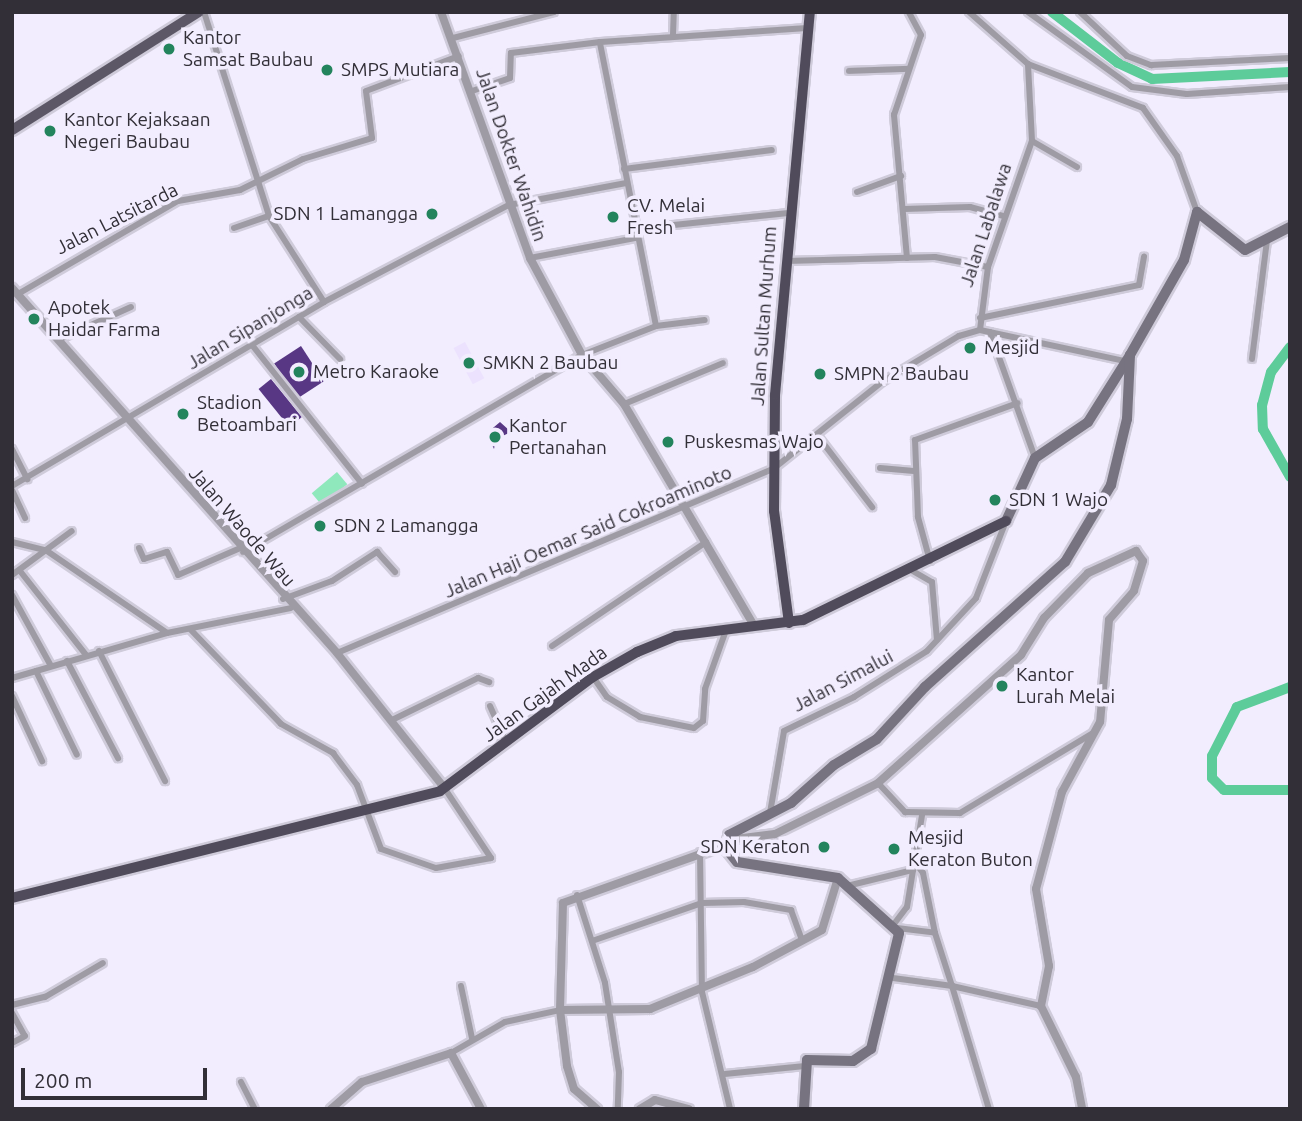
<!DOCTYPE html>
<style>
body{margin:0}
#map{position:relative;width:1302px;height:1121px;overflow:hidden;background:#f2edfe;font-family:Ubuntu,sans-serif}
div>[style]{position:absolute}
[style*='--x']{left:calc(var(--x)*1px);top:calc(var(--y)*1px);width:calc(var(--w)*1px);rotate:calc(var(--a)*1deg)}
.built>*{inset:0;background:#ece2fe;transform-origin:0 0}
.green>*{inset:0;background:#8fe8bc;transform-origin:0 0}
.river>*{height:10px;margin:-5px;padding:0 5px;transform-origin:5px;border-radius:5px;background:#5dcc9a}
.building>*{inset:0;background:#583784;transform-origin:0 0}
.roads{filter:drop-shadow(2px 0 #cfcbda) drop-shadow(-2px 0 #cfcbda) drop-shadow(0 2px #cfcbda) drop-shadow(0 -2px #cfcbda)}
.minor>*{height:6px;margin:-3px;padding:0 3px;transform-origin:3px;border-radius:3px;background:#9e9ba4}
.tertiary>*{height:8px;margin:-4px;padding:0 4px;transform-origin:4px;border-radius:4px;background:#9e9ba4}
.secondary>*{height:10px;margin:-5px;padding:0 5px;transform-origin:5px;border-radius:5px;background:#777380}
.primary>*{height:10px;margin:-5px;padding:0 5px;transform-origin:5px;border-radius:5px;background:#5c5766}
.trunk>*{height:10px;margin:-5px;padding:0 5px;transform-origin:5px;border-radius:5px;background:#504b5b}
.dots>*{width:19px;height:19px;translate:-50% -50%;box-sizing:border-box;border:4px solid #f2edfe;border-radius:50%}
span{translate:-50% -50%;white-space:nowrap;text-align:center;line-height:1.15;-webkit-text-stroke:7px #f2edfe;paint-order:stroke}
.poi-label{font-size:19px;color:#322f37}
.left{translate:0 -50%;text-align:left}
.right{translate:-100% -50%;text-align:right}
.street-label{font-size:19px;color:#322f37}
.frame{position:absolute;inset:0;border:14px solid #322f37;pointer-events:none}
.scale{position:absolute;left:21px;top:1068px;width:186px;height:32px;box-sizing:border-box;border:4px solid #322f37;border-top:0;padding-left:9px;font-size:21px;line-height:24px;white-space:nowrap;color:#322f37;-webkit-text-stroke:5px #f2edfe;paint-order:stroke}
</style>
<div id="map">
<div class="built">
<div style="left:465px;top:342px;width:41px;height:13px;rotate:62deg"></div>
</div>
<div class="green">
<div style="left:337px;top:472px;width:16px;height:33px;rotate:50deg"></div>
</div>
<div class="river">
<div style="--x:1052;--y:12;--w:83;--a:37.7"></div>
<div style="--x:1118;--y:63;--w:38;--a:25"></div>
<div style="--x:1152;--y:79;--w:138;--a:-2.9"></div>
<div style="--x:1290;--y:347;--w:31;--a:127"></div>
<div style="--x:1271;--y:372;--w:34;--a:105"></div>
<div style="--x:1262;--y:405;--w:24;--a:88"></div>
<div style="--x:1263;--y:429;--w:55;--a:60.6"></div>
<div style="--x:1290;--y:687;--w:57;--a:159.3"></div>
<div style="--x:1237;--y:707;--w:55;--a:117"></div>
<div style="--x:1212;--y:756;--w:22;--a:90"></div>
<div style="--x:1212;--y:778;--w:17;--a:45"></div>
<div style="--x:1224;--y:790;--w:66;--a:0"></div>
</div>
<div class="building">
<div style="left:301px;top:346px;width:42px;height:32px;rotate:57deg"></div>
<div style="left:271px;top:379px;width:49px;height:16px;rotate:51deg"></div>
<div style="clip-path:polygon(500px 422px,511px 432px,496px 439px,494px 449px,487px 433px)"></div>
</div>
<div class="roads">
<div class="minor">
<div style="--x:204;--y:12;--w:214;--a:72.3"></div>
<div style="--x:269;--y:216;--w:102;--a:57.4"></div>
<div style="--x:969;--y:12;--w:79;--a:41.4"></div>
<div style="--x:1028;--y:64;--w:123;--a:20.9"></div>
<div style="--x:1143;--y:108;--w:59;--a:54.7"></div>
<div style="--x:1177;--y:156;--w:59;--a:70.3"></div>
<div style="--x:1028;--y:12;--w:128;--a:35.8"></div>
<div style="--x:1132;--y:87;--w:55;--a:7.3"></div>
<div style="--x:1187;--y:94;--w:103;--a:-3.9"></div>
<div style="--x:1080;--y:12;--w:64;--a:43.1"></div>
<div style="--x:1127;--y:56;--w:26;--a:21"></div>
<div style="--x:1151;--y:65;--w:139;--a:-2.9"></div>
<div style="--x:673;--y:35;--w:23;--a:-88"></div>
<div style="--x:453;--y:38;--w:104;--a:-14.4"></div>
<div style="--x:849;--y:71;--w:58;--a:-2"></div>
<div style="--x:472;--y:91;--w:40;--a:-18.9"></div>
<div style="--x:510;--y:78;--w:25;--a:-88"></div>
<div style="--x:511;--y:53;--w:90;--a:-7"></div>
<div style="--x:1032;--y:141;--w:52;--a:30"></div>
<div style="--x:624;--y:169;--w:149;--a:-7.3"></div>
<div style="--x:857;--y:192;--w:47;--a:-20"></div>
<div style="--x:904;--y:209;--w:66;--a:-1.7"></div>
<div style="--x:970;--y:207;--w:35;--a:15"></div>
<div style="--x:664;--y:226;--w:125;--a:-6"></div>
<div style="--x:234;--y:228;--w:37;--a:-19"></div>
<div style="--x:530;--y:258;--w:108;--a:-10.7"></div>
<div style="--x:907;--y:258;--w:144;--a:-95.2"></div>
<div style="--x:894;--y:115;--w:84;--a:-71.4"></div>
<div style="--x:921;--y:35;--w:26;--a:-118"></div>
<div style="--x:786;--y:261;--w:149;--a:-1.5"></div>
<div style="--x:935;--y:257;--w:54;--a:10.7"></div>
<div style="--x:18;--y:294;--w:185;--a:-30.2"></div>
<div style="--x:178;--y:201;--w:63;--a:-10.1"></div>
<div style="--x:240;--y:190;--w:70;--a:-26.2"></div>
<div style="--x:303;--y:159;--w:72;--a:-16.9"></div>
<div style="--x:372;--y:138;--w:47;--a:-97.3"></div>
<div style="--x:366;--y:91;--w:99;--a:-20.6"></div>
<div style="--x:299;--y:317;--w:59;--a:45.7"></div>
<div style="--x:980;--y:318;--w:162;--a:-11.7"></div>
<div style="--x:1139;--y:285;--w:29;--a:-80"></div>
<div style="--x:656;--y:326;--w:289;--a:-101.2"></div>
<div style="--x:600;--y:42;--w:208;--a:-3.9"></div>
<div style="--x:980;--y:330;--w:64;--a:-82.8"></div>
<div style="--x:988;--y:267;--w:133;--a:-70.8"></div>
<div style="--x:1032;--y:141;--w:77;--a:-93"></div>
<div style="--x:990;--y:332;--w:134;--a:70.3"></div>
<div style="--x:58;--y:340;--w:80;--a:-24.3"></div>
<div style="--x:252;--y:345;--w:177;--a:51.6"></div>
<div style="--x:1252;--y:359;--w:119;--a:-82.8"></div>
<div style="--x:624;--y:404;--w:107;--a:-22.5"></div>
<div style="--x:817;--y:435;--w:91;--a:52.6"></div>
<div style="--x:12;--y:449;--w:34;--a:63"></div>
<div style="--x:880;--y:468;--w:34;--a:5"></div>
<div style="--x:12;--y:486;--w:362;--a:-30.5"></div>
<div style="--x:324;--y:302;--w:209;--a:-27.7"></div>
<div style="--x:509;--y:205;--w:119;--a:-10.6"></div>
<div style="--x:12;--y:490;--w:31;--a:65"></div>
<div style="--x:12;--y:542;--w:36;--a:14"></div>
<div style="--x:47;--y:551;--w:145;--a:34.3"></div>
<div style="--x:139;--y:548;--w:12;--a:66"></div>
<div style="--x:144;--y:559;--w:24;--a:-17"></div>
<div style="--x:167;--y:552;--w:25;--a:64"></div>
<div style="--x:178;--y:575;--w:68;--a:-23.5"></div>
<div style="--x:243;--y:552;--w:392;--a:-30.2"></div>
<div style="--x:582;--y:355;--w:79;--a:-21.4"></div>
<div style="--x:656;--y:326;--w:49;--a:-7"></div>
<div style="--x:930;--y:561;--w:46;--a:-105.3"></div>
<div style="--x:918;--y:517;--w:77;--a:-92.2"></div>
<div style="--x:915;--y:440;--w:109;--a:-19.8"></div>
<div style="--x:911;--y:570;--w:24;--a:30"></div>
<div style="--x:932;--y:582;--w:58;--a:85.1"></div>
<div style="--x:20;--y:571;--w:108;--a:51.8"></div>
<div style="--x:12;--y:575;--w:74;--a:-36.3"></div>
<div style="--x:12;--y:595;--w:81;--a:61.2"></div>
<div style="--x:283;--y:599;--w:52;--a:-20.2"></div>
<div style="--x:332;--y:581;--w:54;--a:-32.8"></div>
<div style="--x:377;--y:552;--w:27;--a:48"></div>
<div style="--x:191;--y:630;--w:130;--a:46.2"></div>
<div style="--x:281;--y:724;--w:60;--a:29.1"></div>
<div style="--x:333;--y:753;--w:40;--a:53"></div>
<div style="--x:357;--y:785;--w:68;--a:69.4"></div>
<div style="--x:381;--y:849;--w:58;--a:19.1"></div>
<div style="--x:436;--y:868;--w:56;--a:-10.3"></div>
<div style="--x:491;--y:858;--w:83;--a:-123.7"></div>
<div style="--x:552;--y:646;--w:186;--a:-34"></div>
<div style="--x:99;--y:651;--w:146;--a:63.1"></div>
<div style="--x:337;--y:653;--w:473;--a:-22.9"></div>
<div style="--x:773;--y:469;--w:139;--a:-38.6"></div>
<div style="--x:882;--y:382;--w:90;--a:-30.9"></div>
<div style="--x:959;--y:336;--w:22;--a:-16"></div>
<div style="--x:980;--y:330;--w:152;--a:12.1"></div>
<div style="--x:67;--y:661;--w:110;--a:62.3"></div>
<div style="--x:36;--y:671;--w:93;--a:64"></div>
<div style="--x:593;--y:677;--w:24;--a:55"></div>
<div style="--x:607;--y:697;--w:39;--a:31"></div>
<div style="--x:640;--y:717;--w:55;--a:11.5"></div>
<div style="--x:694;--y:728;--w:11;--a:-38"></div>
<div style="--x:703;--y:721;--w:32;--a:-86"></div>
<div style="--x:705;--y:689;--w:63;--a:-70.4"></div>
<div style="--x:12;--y:678;--w:161;--a:-16.2"></div>
<div style="--x:167;--y:633;--w:126;--a:-11.4"></div>
<div style="--x:12;--y:696;--w:72;--a:65.2"></div>
<div style="--x:490;--y:706;--w:39;--a:66"></div>
<div style="--x:392;--y:720;--w:96;--a:-26"></div>
<div style="--x:478;--y:678;--w:12;--a:20"></div>
<div style="--x:878;--y:783;--w:40;--a:47"></div>
<div style="--x:905;--y:812;--w:55;--a:1"></div>
<div style="--x:960;--y:813;--w:157;--a:-31"></div>
<div style="--x:770;--y:813;--w:83;--a:-80.3"></div>
<div style="--x:784;--y:731;--w:78;--a:-25.9"></div>
<div style="--x:854;--y:697;--w:86;--a:-32.2"></div>
<div style="--x:927;--y:651;--w:72;--a:-47.2"></div>
<div style="--x:976;--y:598;--w:83;--a:-68.7"></div>
<div style="--x:700;--y:852;--w:140;--a:89.2"></div>
<div style="--x:702;--y:992;--w:120;--a:76.5"></div>
<div style="--x:914;--y:861;--w:15;--a:53"></div>
<div style="--x:923;--y:873;--w:61;--a:78.7"></div>
<div style="--x:851;--y:885;--w:64;--a:-13.6"></div>
<div style="--x:577;--y:895;--w:92;--a:72.3"></div>
<div style="--x:605;--y:983;--w:90;--a:81.1"></div>
<div style="--x:619;--y:1072;--w:37;--a:92"></div>
<div style="--x:894;--y:924;--w:21;--a:-53"></div>
<div style="--x:907;--y:907;--w:93;--a:-80.7"></div>
<div style="--x:897;--y:928;--w:38;--a:7"></div>
<div style="--x:935;--y:933;--w:56;--a:72.2"></div>
<div style="--x:952;--y:986;--w:91;--a:12.7"></div>
<div style="--x:592;--y:941;--w:116;--a:-19.1"></div>
<div style="--x:702;--y:903;--w:42;--a:-1.4"></div>
<div style="--x:744;--y:902;--w:48;--a:9.7"></div>
<div style="--x:791;--y:910;--w:33;--a:70"></div>
<div style="--x:893;--y:978;--w:60;--a:7.7"></div>
<div style="--x:952;--y:986;--w:128;--a:73.3"></div>
<div style="--x:461;--y:986;--w:53;--a:78.1"></div>
<div style="--x:12;--y:1005;--w:34;--a:-14"></div>
<div style="--x:45;--y:997;--w:67;--a:-30.4"></div>
<div style="--x:12;--y:1013;--w:26;--a:61"></div>
<div style="--x:25;--y:1036;--w:15;--a:152"></div>
<div style="--x:451;--y:1053;--w:62;--a:-29.9"></div>
<div style="--x:505;--y:1022;--w:56;--a:-12.3"></div>
<div style="--x:725;--y:1074;--w:80;--a:-5.7"></div>
<div style="--x:241;--y:1082;--w:30;--a:63"></div>
</div>
<div class="tertiary">
<div style="--x:441;--y:12;--w:262;--a:70.1"></div>
<div style="--x:530;--y:258;--w:110;--a:61.8"></div>
<div style="--x:582;--y:355;--w:65;--a:49.4"></div>
<div style="--x:624;--y:404;--w:257;--a:59.6"></div>
<div style="--x:12;--y:288;--w:489;--a:48.3"></div>
<div style="--x:337;--y:653;--w:174;--a:51.5"></div>
<div style="--x:727;--y:840;--w:48;--a:-7.1"></div>
<div style="--x:775;--y:834;--w:115;--a:-26.3"></div>
<div style="--x:878;--y:783;--w:192;--a:-41.8"></div>
<div style="--x:1021;--y:655;--w:44;--a:-58.1"></div>
<div style="--x:1044;--y:618;--w:63;--a:-45.6"></div>
<div style="--x:1088;--y:573;--w:53;--a:-24.6"></div>
<div style="--x:1136;--y:551;--w:12;--a:55"></div>
<div style="--x:1143;--y:561;--w:31;--a:107"></div>
<div style="--x:1134;--y:591;--w:38;--a:131"></div>
<div style="--x:1109;--y:620;--w:102;--a:95"></div>
<div style="--x:1100;--y:722;--w:80;--a:118.5"></div>
<div style="--x:1062;--y:792;--w:100;--a:105"></div>
<div style="--x:1036;--y:889;--w:78;--a:80.4"></div>
<div style="--x:1049;--y:966;--w:41;--a:101.3"></div>
<div style="--x:1041;--y:1006;--w:79;--a:63.8"></div>
<div style="--x:1076;--y:1077;--w:33;--a:79"></div>
<div style="--x:560;--y:1010;--w:90;--a:-0.6"></div>
<div style="--x:650;--y:1009;--w:111;--a:-22.2"></div>
<div style="--x:753;--y:967;--w:78;--a:-28.2"></div>
<div style="--x:822;--y:930;--w:54;--a:-72.9"></div>
<div style="--x:331;--y:1109;--w:41;--a:-41.1"></div>
<div style="--x:362;--y:1082;--w:94;--a:-18"></div>
<div style="--x:451;--y:1053;--w:64;--a:61.8"></div>
<div style="--x:597;--y:1109;--w:30;--a:-139"></div>
<div style="--x:574;--y:1089;--w:24;--a:-107"></div>
<div style="--x:567;--y:1066;--w:56;--a:-97.1"></div>
<div style="--x:560;--y:1010;--w:107;--a:-88.4"></div>
<div style="--x:563;--y:903;--w:173;--a:-19.6"></div>
<div style="--x:640;--y:1109;--w:17;--a:-31"></div>
<div style="--x:655;--y:1100;--w:35;--a:15"></div>
</div>
<div class="secondary">
<div style="--x:1006;--y:521;--w:69;--a:-65.3"></div>
<div style="--x:1035;--y:458;--w:64;--a:-34.2"></div>
<div style="--x:1088;--y:422;--w:79;--a:-57.9"></div>
<div style="--x:1130;--y:355;--w:109;--a:-60.4"></div>
<div style="--x:1184;--y:260;--w:50;--a:-74.8"></div>
<div style="--x:1197;--y:212;--w:61;--a:38.4"></div>
<div style="--x:1245;--y:250;--w:51;--a:-27.1"></div>
<div style="--x:804;--y:1109;--w:49;--a:-86.5"></div>
<div style="--x:807;--y:1060;--w:46;--a:1.2"></div>
<div style="--x:853;--y:1061;--w:22;--a:-34"></div>
<div style="--x:871;--y:1049;--w:119;--a:-76.4"></div>
<div style="--x:899;--y:933;--w:82;--a:-138"></div>
<div style="--x:838;--y:878;--w:102;--a:-171"></div>
<div style="--x:737;--y:862;--w:14;--a:-129"></div>
<div style="--x:728;--y:851;--w:16;--a:-86"></div>
<div style="--x:729;--y:835;--w:70;--a:-27.3"></div>
<div style="--x:791;--y:803;--w:57;--a:-41.5"></div>
<div style="--x:834;--y:765;--w:50;--a:-31.2"></div>
<div style="--x:877;--y:739;--w:71;--a:-47.3"></div>
<div style="--x:925;--y:687;--w:188;--a:-41.8"></div>
<div style="--x:1065;--y:562;--w:90;--a:-59.1"></div>
<div style="--x:1111;--y:485;--w:68;--a:-76.4"></div>
<div style="--x:1127;--y:419;--w:64;--a:-87.3"></div>
</div>
<div class="primary">
<div style="--x:12;--y:130;--w:221;--a:-32.3"></div>
</div>
<div class="trunk">
<div style="--x:789;--y:623;--w:113;--a:-97.6"></div>
<div style="--x:774;--y:511;--w:116;--a:-89.5"></div>
<div style="--x:775;--y:395;--w:385;--a:-84.8"></div>
<div style="--x:12;--y:898;--w:441;--a:-14"></div>
<div style="--x:440;--y:791;--w:191;--a:-36.7"></div>
<div style="--x:593;--y:677;--w:51;--a:-29.6"></div>
<div style="--x:637;--y:652;--w:42;--a:-22.3"></div>
<div style="--x:676;--y:636;--w:128;--a:-7.2"></div>
<div style="--x:803;--y:620;--w:226;--a:-26"></div>
</div>
</div>
<div class="dots">
<div style="left:169px;top:49px;background:#23845d"></div>
<div style="left:327px;top:70px;background:#23845d"></div>
<div style="left:50px;top:131px;background:#23845d"></div>
<div style="left:432px;top:214px;background:#23845d"></div>
<div style="left:613px;top:217px;background:#23845d"></div>
<div style="left:34px;top:319px;background:#23845d"></div>
<div style="left:970px;top:348px;background:#23845d"></div>
<div style="left:469px;top:363px;background:#23845d"></div>
<div style="left:299px;top:372px;background:#23845d"></div>
<div style="left:820px;top:374px;background:#23845d"></div>
<div style="left:183px;top:414px;background:#23845d"></div>
<div style="left:495px;top:437px;background:#23845d"></div>
<div style="left:668px;top:442px;background:#23845d"></div>
<div style="left:995px;top:500px;background:#23845d"></div>
<div style="left:320px;top:526px;background:#23845d"></div>
<div style="left:1002px;top:686px;background:#23845d"></div>
<div style="left:824px;top:847px;background:#23845d"></div>
<div style="left:894px;top:849px;background:#23845d"></div>
</div>
<div class="poi-label">
<span class="left" style="left:183px;top:49px">Kantor<br>Samsat Baubau</span>
<span class="left" style="left:341px;top:70px">SMPS Mutiara</span>
<span class="left" style="left:64px;top:131px">Kantor Kejaksaan<br>Negeri Baubau</span>
<span class="left" style="left:627px;top:217px">CV. Melai<br>Fresh</span>
<span class="right" style="left:418px;top:214px">SDN 1 Lamangga</span>
<span class="left" style="left:48px;top:319px">Apotek<br>Haidar Farma</span>
<span class="left" style="left:984px;top:348px">Mesjid</span>
<span class="left" style="left:483px;top:363px">SMKN 2 Baubau</span>
<span class="left" style="left:313px;top:372px">Metro Karaoke</span>
<span class="left" style="left:834px;top:374px">SMPN 2 Baubau</span>
<span class="left" style="left:197px;top:414px">Stadion<br>Betoambari</span>
<span class="left" style="left:509px;top:437px">Kantor<br>Pertanahan</span>
<span class="left" style="left:684px;top:442px">Puskesmas Wajo</span>
<span class="left" style="left:1009px;top:500px">SDN 1 Wajo</span>
<span class="left" style="left:334px;top:526px">SDN 2 Lamangga</span>
<span class="left" style="left:1016px;top:686px">Kantor<br>Lurah Melai</span>
<span class="left" style="left:908px;top:849px">Mesjid<br>Keraton Buton</span>
<span class="right" style="left:810px;top:847px">SDN Keraton</span>
</div>
<div class="street-label">
<span style="left:511px;top:155px;rotate:71deg">Jalan Dokter Wahidin</span>
<span style="left:117px;top:219px;rotate:-27deg">Jalan Latsitarda</span>
<span style="left:986px;top:225px;rotate:-72deg">Jalan Labalawa</span>
<span style="left:764px;top:316px;rotate:-86deg">Jalan Sultan Murhum</span>
<span style="left:250px;top:328px;rotate:-31deg">Jalan Sipanjonga</span>
<span style="left:242px;top:527px;rotate:49deg">Jalan Waode Wau</span>
<span style="left:588px;top:532px;rotate:-23deg">Jalan Haji Oemar Said Cokroaminoto</span>
<span style="left:843px;top:681px;rotate:-28deg">Jalan Simalui</span>
<span style="left:545px;top:694px;rotate:-36deg">Jalan Gajah Mada</span>
</div>
<div class="frame"></div>
<div class="scale">200 m</div>
</div>
